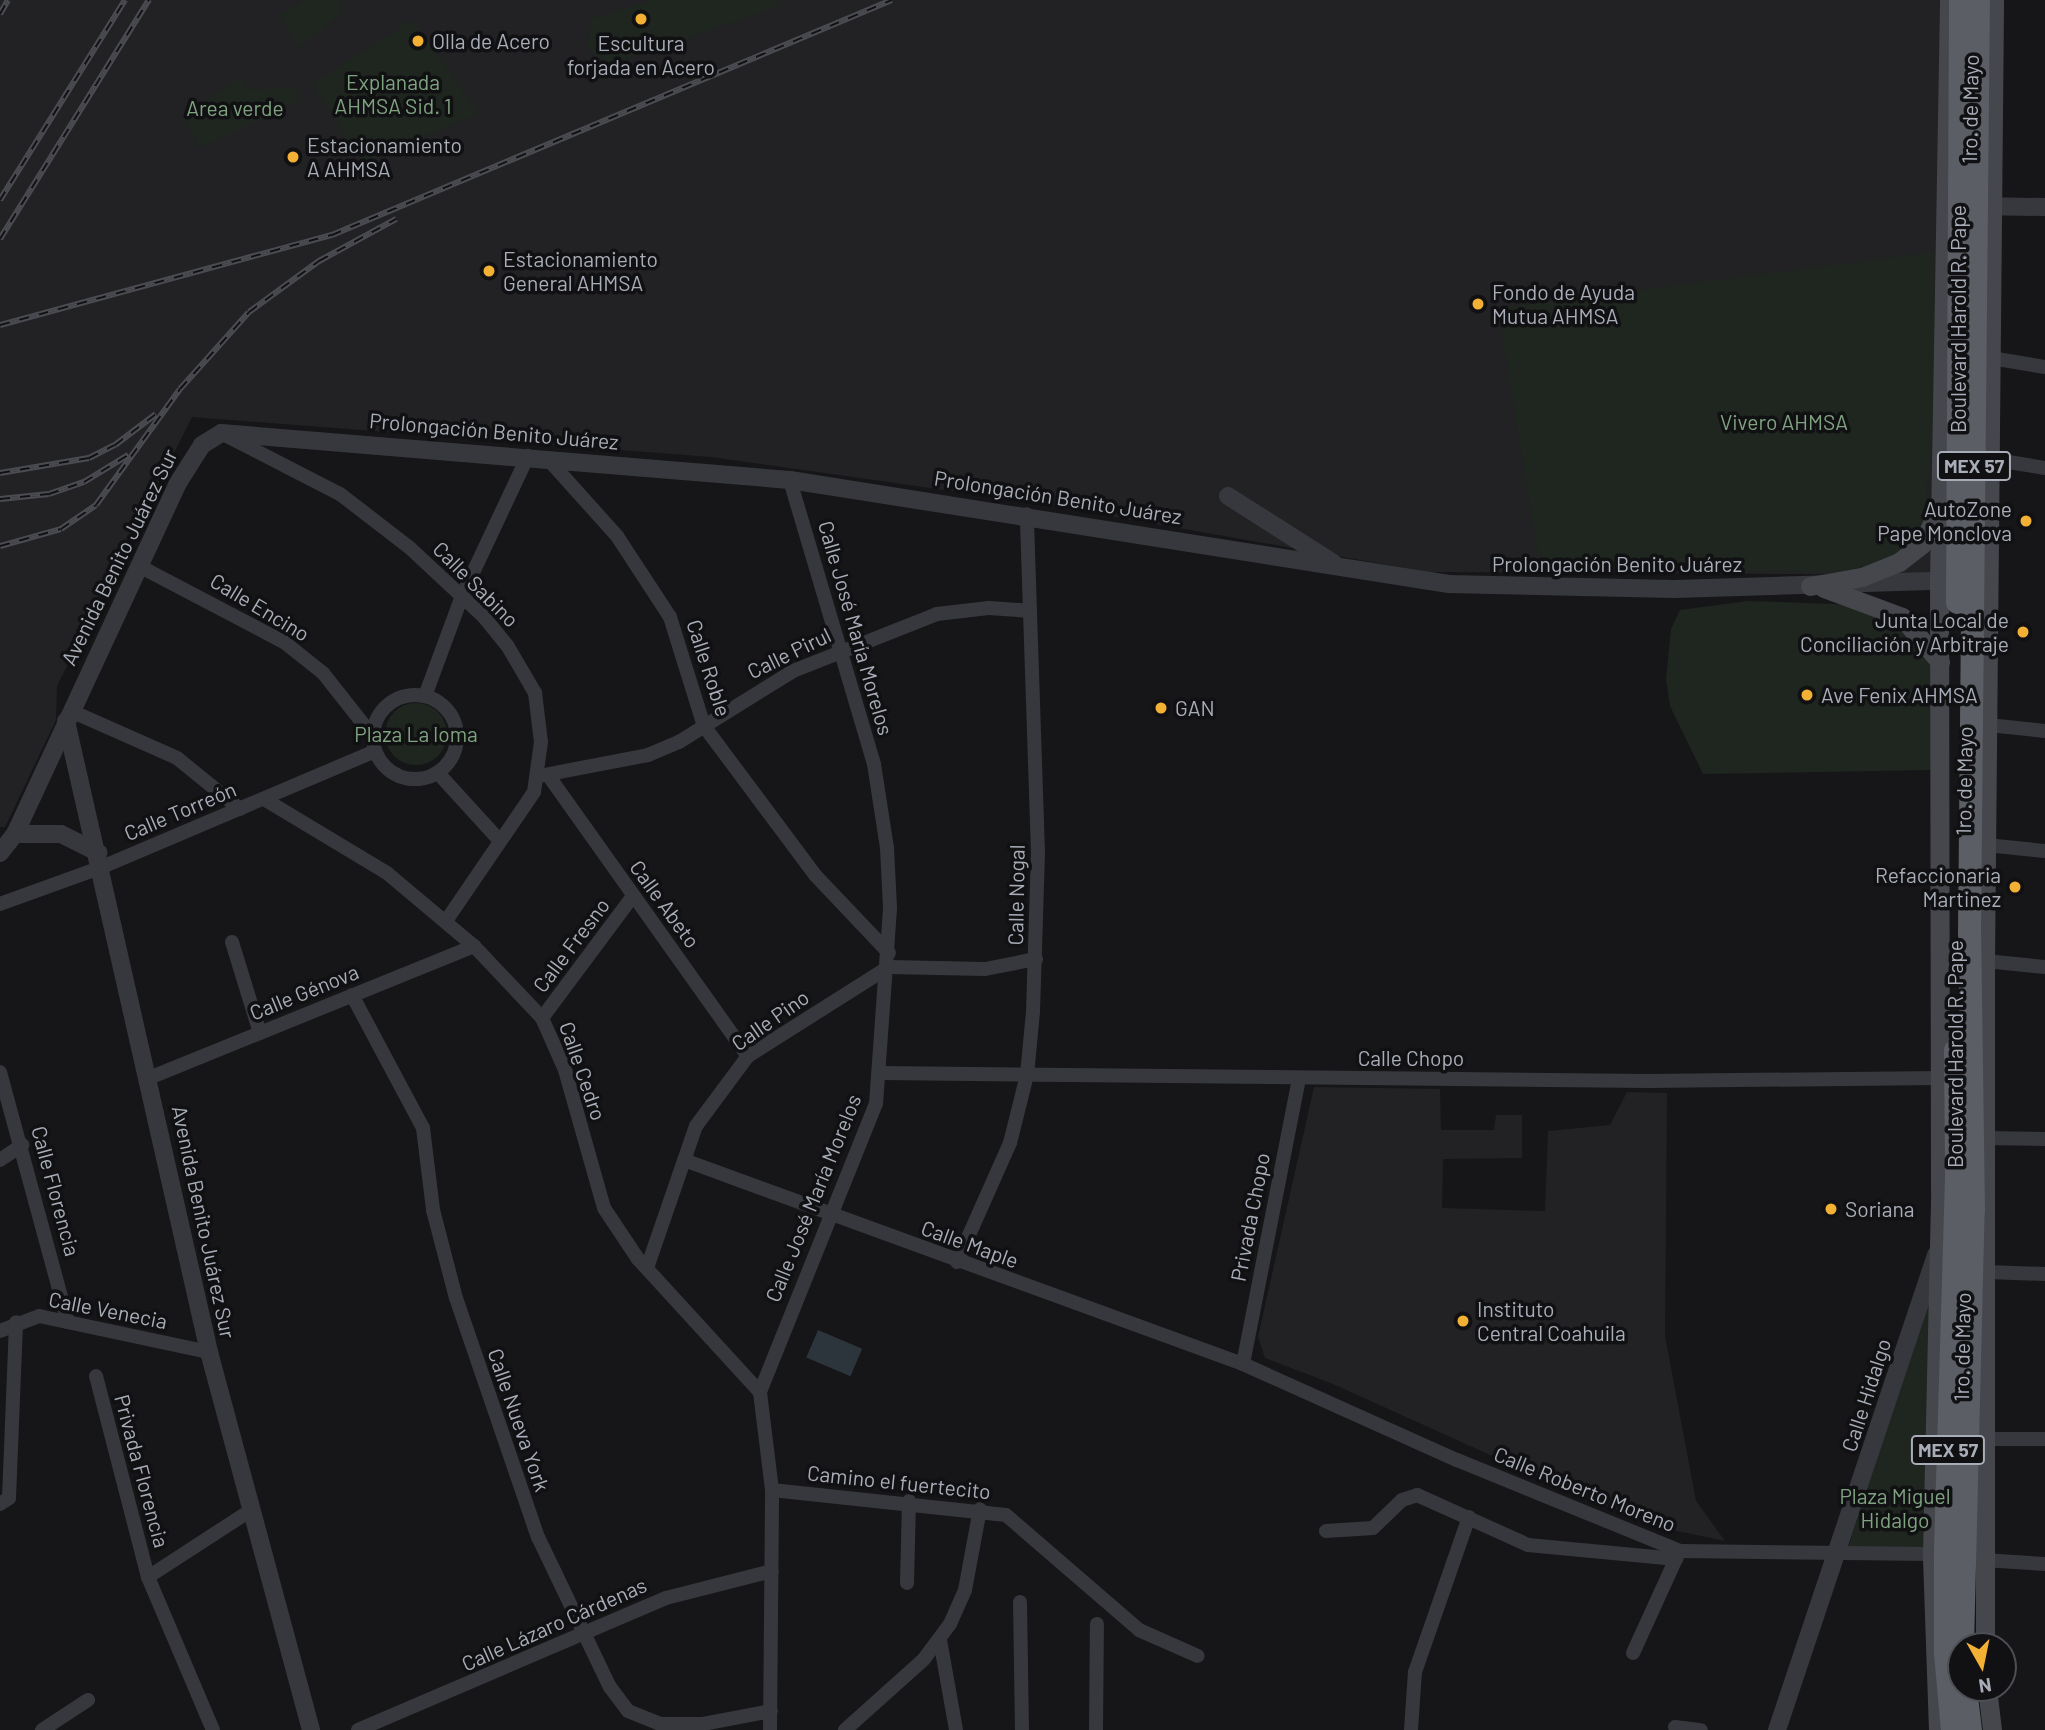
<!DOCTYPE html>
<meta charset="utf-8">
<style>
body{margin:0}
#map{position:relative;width:2045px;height:1730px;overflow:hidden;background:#161618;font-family:Barlow,sans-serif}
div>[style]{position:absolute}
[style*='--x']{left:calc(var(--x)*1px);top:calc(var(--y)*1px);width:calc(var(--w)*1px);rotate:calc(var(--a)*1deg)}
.built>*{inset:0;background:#222225}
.green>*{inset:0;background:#1e261f}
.round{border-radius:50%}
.water>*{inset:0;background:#2c353c;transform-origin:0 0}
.minor>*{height:14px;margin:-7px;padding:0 7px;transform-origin:7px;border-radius:7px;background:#37383d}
.minor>.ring{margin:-7px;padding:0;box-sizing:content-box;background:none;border:14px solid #37383d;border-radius:50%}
.tertiary>*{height:18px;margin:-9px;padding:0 9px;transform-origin:9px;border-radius:9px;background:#37383d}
.secondary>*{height:19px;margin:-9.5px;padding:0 9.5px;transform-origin:9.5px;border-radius:9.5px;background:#45474d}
.trunk>*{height:23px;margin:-11.5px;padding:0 11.5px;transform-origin:11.5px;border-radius:11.5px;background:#5b5e65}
.rail>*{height:6px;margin-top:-3px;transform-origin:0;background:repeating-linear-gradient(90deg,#111113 0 10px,#4a4c52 0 20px);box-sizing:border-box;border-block:2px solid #4a4c52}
.trunk-bridge>*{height:23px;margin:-11.5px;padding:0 11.5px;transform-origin:11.5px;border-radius:11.5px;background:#5b5e65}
.dots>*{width:19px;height:19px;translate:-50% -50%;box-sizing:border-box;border:4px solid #111113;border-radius:50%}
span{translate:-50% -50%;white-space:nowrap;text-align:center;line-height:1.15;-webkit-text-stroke:7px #111113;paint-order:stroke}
.shield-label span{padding:2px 5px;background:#111113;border:2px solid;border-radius:5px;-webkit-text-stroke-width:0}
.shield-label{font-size:19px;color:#a8adb8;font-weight:700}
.poi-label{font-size:21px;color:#a8adb8}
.left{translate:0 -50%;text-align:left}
.right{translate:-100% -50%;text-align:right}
.park-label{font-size:21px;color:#7fa381}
.street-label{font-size:21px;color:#a8adb8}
.north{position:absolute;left:1947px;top:1632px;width:70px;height:70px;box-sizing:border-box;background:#111113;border:2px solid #4d4f55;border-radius:50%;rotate:171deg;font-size:19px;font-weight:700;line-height:28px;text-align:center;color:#a8adb8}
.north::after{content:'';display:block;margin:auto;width:24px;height:32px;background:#f2b134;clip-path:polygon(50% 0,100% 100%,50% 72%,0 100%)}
</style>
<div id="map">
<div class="built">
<div style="clip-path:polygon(0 0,1970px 0,1965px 575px,1428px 572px,1037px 503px,711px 457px,192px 417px,57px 686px,56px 720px,5px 827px,0 827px)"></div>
<div style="clip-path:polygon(1314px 1087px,1440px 1089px,1441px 1130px,1494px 1130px,1496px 1115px,1522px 1115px,1522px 1158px,1443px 1159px,1442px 1208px,1545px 1211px,1548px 1131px,1610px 1125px,1627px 1092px,1667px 1093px,1665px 1336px,1696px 1501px,1725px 1541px,1663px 1528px,1574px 1493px,1333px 1384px,1265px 1358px,1258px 1337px)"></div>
</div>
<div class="green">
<div style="clip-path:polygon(303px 0,337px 0,343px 11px,300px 48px,281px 15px)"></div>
<div style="clip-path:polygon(653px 0,775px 0,782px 6px,611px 64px,587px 50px,591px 19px)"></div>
<div style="clip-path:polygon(412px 20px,479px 114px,363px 162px,312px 84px)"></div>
<div style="clip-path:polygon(239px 77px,252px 91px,294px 86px,300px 100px,201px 148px,183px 119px)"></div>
<div style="clip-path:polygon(1933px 252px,1937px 397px,1921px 544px,1869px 573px,1540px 567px,1498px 308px)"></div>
<div style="clip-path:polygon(1748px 601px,1862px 605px,1887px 612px,1931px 666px,1933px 770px,1703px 774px,1670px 706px,1666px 679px,1671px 629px,1680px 610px)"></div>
<div class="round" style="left:385px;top:703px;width:62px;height:62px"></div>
<div style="clip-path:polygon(1932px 1284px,1927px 1548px,1848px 1548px)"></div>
</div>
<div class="water">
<div style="left:818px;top:1330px;width:48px;height:30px;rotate:23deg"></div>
</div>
<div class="minor">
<div style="--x:1991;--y:358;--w:55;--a:9.5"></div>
<div style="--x:225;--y:435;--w:129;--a:27.2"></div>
<div style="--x:340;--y:494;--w:88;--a:37.6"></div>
<div style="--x:410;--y:548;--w:101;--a:43"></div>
<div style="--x:484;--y:617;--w:36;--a:51"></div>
<div style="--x:507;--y:645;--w:56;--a:59.7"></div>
<div style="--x:535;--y:693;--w:49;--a:83"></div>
<div style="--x:541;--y:742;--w:50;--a:98"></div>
<div style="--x:534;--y:792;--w:156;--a:124.3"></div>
<div style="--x:547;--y:458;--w:105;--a:48.1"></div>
<div style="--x:617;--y:536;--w:97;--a:56.8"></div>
<div style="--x:670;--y:617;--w:114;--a:72.7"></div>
<div style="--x:704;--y:726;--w:187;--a:53.3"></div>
<div style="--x:816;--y:876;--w:106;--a:46.5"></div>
<div style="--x:1990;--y:459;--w:56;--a:9.3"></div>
<div style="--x:139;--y:566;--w:164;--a:27.7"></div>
<div style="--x:284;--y:642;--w:50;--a:38.5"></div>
<div style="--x:323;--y:673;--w:79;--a:51.7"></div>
<div class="ring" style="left:373px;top:695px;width:70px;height:70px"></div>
<div style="--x:425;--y:696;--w:107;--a:-69.7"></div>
<div style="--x:462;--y:596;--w:155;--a:-64.8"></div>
<div style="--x:71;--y:711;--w:116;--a:23.9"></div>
<div style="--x:177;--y:758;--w:81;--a:39"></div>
<div style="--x:1988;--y:725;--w:57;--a:6"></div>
<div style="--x:438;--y:773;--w:92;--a:47.6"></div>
<div style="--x:548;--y:775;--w:345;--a:54.6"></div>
<div style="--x:539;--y:776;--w:111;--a:-10.9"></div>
<div style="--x:648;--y:755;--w:34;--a:-23"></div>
<div style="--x:679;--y:742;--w:134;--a:-31.9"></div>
<div style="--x:793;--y:671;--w:155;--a:-21.6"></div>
<div style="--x:937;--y:614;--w:52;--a:-6.6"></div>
<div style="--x:989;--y:608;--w:39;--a:4"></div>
<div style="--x:264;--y:799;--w:144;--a:31"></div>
<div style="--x:387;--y:873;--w:114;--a:40"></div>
<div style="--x:474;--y:946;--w:99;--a:46.6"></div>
<div style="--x:542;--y:1018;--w:57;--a:66.1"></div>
<div style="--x:565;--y:1070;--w:143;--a:74.2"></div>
<div style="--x:604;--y:1208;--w:61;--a:56.3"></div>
<div style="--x:638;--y:1259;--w:180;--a:47.5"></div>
<div style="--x:1986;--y:845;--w:59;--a:5.8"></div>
<div style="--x:0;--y:904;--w:109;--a:-19.9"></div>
<div style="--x:102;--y:867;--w:297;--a:-23"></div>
<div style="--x:232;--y:942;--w:95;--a:72.9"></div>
<div style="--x:1985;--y:961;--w:60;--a:5.7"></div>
<div style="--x:352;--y:995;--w:151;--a:61.9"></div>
<div style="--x:423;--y:1128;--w:83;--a:83"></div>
<div style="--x:433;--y:1210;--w:91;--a:75.4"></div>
<div style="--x:456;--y:1298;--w:253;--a:71.1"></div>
<div style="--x:538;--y:1537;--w:166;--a:64.4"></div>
<div style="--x:610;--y:1687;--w:30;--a:53"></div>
<div style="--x:628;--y:1711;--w:35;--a:22"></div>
<div style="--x:660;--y:1724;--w:43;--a:0"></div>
<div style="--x:703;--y:1724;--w:69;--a:-10.8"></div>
<div style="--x:542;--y:1018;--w:152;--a:-53.3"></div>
<div style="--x:0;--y:1072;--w:259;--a:74.8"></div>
<div style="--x:881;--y:1073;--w:767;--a:0.6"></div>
<div style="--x:1648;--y:1081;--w:292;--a:-0.6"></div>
<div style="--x:149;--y:1078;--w:351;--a:-22.1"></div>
<div style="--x:1984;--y:1138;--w:61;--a:0.9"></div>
<div style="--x:0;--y:1160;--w:27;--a:-34"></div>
<div style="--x:684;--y:1160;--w:595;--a:20.05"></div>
<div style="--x:1243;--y:1364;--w:235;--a:24.2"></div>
<div style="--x:1457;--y:1460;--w:241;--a:22.2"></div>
<div style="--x:1680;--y:1551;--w:252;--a:0.7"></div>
<div style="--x:957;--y:1262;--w:130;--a:-66"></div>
<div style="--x:1010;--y:1143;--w:70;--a:-76"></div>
<div style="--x:1027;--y:1075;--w:63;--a:-84.6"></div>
<div style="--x:1033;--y:1012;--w:159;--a:-88.2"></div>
<div style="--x:1038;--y:853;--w:339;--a:-91.9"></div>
<div style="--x:647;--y:1268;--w:150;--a:-71"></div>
<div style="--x:696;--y:1126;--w:87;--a:-53.4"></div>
<div style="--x:748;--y:1056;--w:167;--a:-32.3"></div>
<div style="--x:889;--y:967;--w:96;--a:1.2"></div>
<div style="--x:985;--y:969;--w:52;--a:-11.1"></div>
<div style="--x:1987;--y:1272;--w:58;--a:2"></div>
<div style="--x:0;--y:1331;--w:42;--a:-21"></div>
<div style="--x:39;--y:1316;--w:174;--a:12"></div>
<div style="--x:1243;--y:1364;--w:291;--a:-78.9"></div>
<div style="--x:96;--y:1376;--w:208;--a:75.5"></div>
<div style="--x:148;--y:1577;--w:166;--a:67"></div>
<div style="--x:1983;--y:1439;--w:62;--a:0"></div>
<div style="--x:772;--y:1490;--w:235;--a:6.1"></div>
<div style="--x:1006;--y:1515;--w:176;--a:40.8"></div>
<div style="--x:1139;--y:1630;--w:64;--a:23.8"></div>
<div style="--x:0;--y:1504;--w:11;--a:-34"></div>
<div style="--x:9;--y:1498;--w:176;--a:-87.7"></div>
<div style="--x:1326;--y:1531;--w:47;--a:-3.7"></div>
<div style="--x:1373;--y:1528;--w:40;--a:-44"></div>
<div style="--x:1402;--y:1500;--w:16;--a:-18"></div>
<div style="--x:1417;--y:1495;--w:122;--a:24.2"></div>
<div style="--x:1528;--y:1545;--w:149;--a:5.4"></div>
<div style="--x:1983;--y:1560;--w:62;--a:3.7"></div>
<div style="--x:148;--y:1577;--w:123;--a:-33"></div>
<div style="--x:907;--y:1583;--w:82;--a:-88.6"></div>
<div style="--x:1020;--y:1602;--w:128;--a:89.1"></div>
<div style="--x:940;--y:1640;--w:91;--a:79.9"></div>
<div style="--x:1633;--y:1653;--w:111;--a:-65.5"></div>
<div style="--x:1675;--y:1727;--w:26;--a:7"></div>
<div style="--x:42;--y:1730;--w:55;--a:-33.1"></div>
<div style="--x:358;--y:1730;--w:335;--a:-23.2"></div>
<div style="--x:666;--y:1598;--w:109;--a:-14.3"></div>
<div style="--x:770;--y:1730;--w:240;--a:-89.5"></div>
<div style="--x:772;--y:1490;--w:99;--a:-97"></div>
<div style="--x:760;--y:1392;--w:310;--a:-68.1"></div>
<div style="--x:876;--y:1104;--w:197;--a:-85.9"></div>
<div style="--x:890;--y:907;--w:59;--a:-92.9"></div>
<div style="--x:887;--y:848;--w:85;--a:-98.8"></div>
<div style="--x:874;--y:764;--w:296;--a:-106.5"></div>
<div style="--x:845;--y:1730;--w:106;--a:-41.9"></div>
<div style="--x:924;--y:1659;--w:44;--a:-53.4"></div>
<div style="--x:950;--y:1624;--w:37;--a:-66"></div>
<div style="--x:965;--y:1590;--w:82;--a:-79.5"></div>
<div style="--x:1096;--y:1730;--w:106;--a:-89.5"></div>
<div style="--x:1411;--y:1730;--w:58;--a:-86.1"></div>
<div style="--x:1415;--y:1672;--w:164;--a:-70.8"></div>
</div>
<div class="tertiary">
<div style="--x:1978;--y:206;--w:67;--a:0.9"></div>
<div style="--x:1228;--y:496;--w:125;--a:32.5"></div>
<div style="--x:66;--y:721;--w:647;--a:77.23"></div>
<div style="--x:209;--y:1352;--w:392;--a:74.9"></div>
<div style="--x:15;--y:834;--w:46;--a:0"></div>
<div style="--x:61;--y:834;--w:42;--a:26.6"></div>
<div style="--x:0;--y:853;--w:24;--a:-52"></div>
<div style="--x:15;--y:834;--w:387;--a:-65.1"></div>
<div style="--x:178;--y:483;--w:45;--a:-57.7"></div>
<div style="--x:202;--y:445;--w:22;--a:-32"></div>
<div style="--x:221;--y:433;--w:571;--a:4.72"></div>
<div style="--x:790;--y:480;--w:667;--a:8.97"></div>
<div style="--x:1449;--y:584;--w:225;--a:1.3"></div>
<div style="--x:1674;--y:589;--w:279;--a:-1.8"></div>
<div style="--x:1777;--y:1730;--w:501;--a:-71.49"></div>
</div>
<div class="secondary">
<div style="--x:1810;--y:586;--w:53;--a:-9.8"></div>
<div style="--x:1862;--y:577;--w:40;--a:-22"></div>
<div style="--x:1899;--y:562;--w:29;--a:-38"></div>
<div style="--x:1922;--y:544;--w:34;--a:-64"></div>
<div style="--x:1824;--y:588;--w:83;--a:20.4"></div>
<div style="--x:1902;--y:617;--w:59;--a:49.8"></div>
<div style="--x:1985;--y:1646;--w:685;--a:-90"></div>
<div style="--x:1985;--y:961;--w:961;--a:-89.46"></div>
<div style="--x:1987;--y:1688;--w:42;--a:83.2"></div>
<div style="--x:1938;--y:1730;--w:176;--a:-92"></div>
<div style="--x:1932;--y:1554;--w:363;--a:-88.7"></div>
<div style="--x:1940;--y:1191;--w:610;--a:-90.09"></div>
<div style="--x:1939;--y:581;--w:581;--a:-89.01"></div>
</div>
<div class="trunk">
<div style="--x:1955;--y:1050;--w:120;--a:89.5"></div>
<div style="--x:1962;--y:1646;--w:436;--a:-88.6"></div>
<div style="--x:1973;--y:1210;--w:278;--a:-90.8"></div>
</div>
<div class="rail">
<div style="--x:0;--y:14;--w:16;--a:-60"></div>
<div style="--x:0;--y:200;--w:236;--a:-58"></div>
<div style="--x:0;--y:239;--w:282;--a:-58.1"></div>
<div style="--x:0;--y:325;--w:344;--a:-15.2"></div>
<div style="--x:332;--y:235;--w:607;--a:-22.77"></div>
<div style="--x:0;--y:473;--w:90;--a:-9.6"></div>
<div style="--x:89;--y:458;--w:29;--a:-27"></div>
<div style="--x:115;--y:445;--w:51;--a:-37.1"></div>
<div style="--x:0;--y:499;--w:49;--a:-5.8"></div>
<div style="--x:49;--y:494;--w:37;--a:-19"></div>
<div style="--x:84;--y:482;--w:52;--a:-31.5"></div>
<div style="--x:0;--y:546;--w:63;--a:-15.6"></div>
<div style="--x:61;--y:529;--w:42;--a:-34.4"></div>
<div style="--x:96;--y:505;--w:143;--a:-54.1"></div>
<div style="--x:180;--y:389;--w:103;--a:-48.1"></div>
<div style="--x:249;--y:312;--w:87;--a:-36.1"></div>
<div style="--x:319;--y:261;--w:88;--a:-28.6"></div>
</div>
<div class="trunk-bridge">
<div style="--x:1957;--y:602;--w:602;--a:-89.71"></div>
<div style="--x:1969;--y:932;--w:932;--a:-89.45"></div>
<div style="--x:1965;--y:1688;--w:42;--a:83.2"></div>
<div style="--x:1952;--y:1730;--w:77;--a:-95.2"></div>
<div style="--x:1945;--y:1653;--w:105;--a:-90"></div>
<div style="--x:1945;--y:1548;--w:378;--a:-88.3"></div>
</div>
<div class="dots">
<div style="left:641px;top:19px;background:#f2b134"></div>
<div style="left:418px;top:41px;background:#f2b134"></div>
<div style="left:293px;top:157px;background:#f2b134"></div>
<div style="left:489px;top:271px;background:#f2b134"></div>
<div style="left:1478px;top:304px;background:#f2b134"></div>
<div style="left:2026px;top:521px;background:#f2b134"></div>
<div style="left:2023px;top:632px;background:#f2b134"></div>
<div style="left:1807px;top:695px;background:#f2b134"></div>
<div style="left:1161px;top:708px;background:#f2b134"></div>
<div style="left:2015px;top:887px;background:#f2b134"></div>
<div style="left:1831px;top:1209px;background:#f2b134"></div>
<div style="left:1463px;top:1321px;background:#f2b134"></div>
</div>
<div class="shield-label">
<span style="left:1974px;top:466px">MEX 57</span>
<span style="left:1948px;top:1450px">MEX 57</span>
</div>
<div class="poi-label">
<span class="left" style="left:432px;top:41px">Olla de Acero</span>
<span style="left:641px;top:55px">Escultura<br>forjada en Acero</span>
<span class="left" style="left:307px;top:157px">Estacionamiento<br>A AHMSA</span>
<span class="left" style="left:503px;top:271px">Estacionamiento<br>General AHMSA</span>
<span class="left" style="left:1492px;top:304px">Fondo de Ayuda<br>Mutua AHMSA</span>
<span class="right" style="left:2012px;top:521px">AutoZone<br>Pape Monclova</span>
<span class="right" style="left:2009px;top:632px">Junta Local de<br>Conciliación y Arbitraje</span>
<span class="left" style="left:1821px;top:695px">Ave Fenix AHMSA</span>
<span class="left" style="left:1175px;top:708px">GAN</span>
<span class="right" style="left:2001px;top:887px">Refaccionaria<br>Martinez</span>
<span class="left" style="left:1845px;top:1209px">Soriana</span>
<span class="left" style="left:1477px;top:1321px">Instituto<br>Central Coahuila</span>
</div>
<div class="park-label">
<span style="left:393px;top:94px">Explanada<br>AHMSA Sid. 1</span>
<span style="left:235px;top:108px">Area verde</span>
<span style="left:1784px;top:422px">Vivero AHMSA</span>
<span style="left:416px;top:734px">Plaza La loma</span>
<span style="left:1895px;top:1508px">Plaza Miguel<br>Hidalgo</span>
</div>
<div class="street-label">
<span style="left:1970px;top:109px;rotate:-89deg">1ro. de Mayo</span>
<span style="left:1958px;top:319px;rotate:-90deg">Boulevard Harold R. Pape</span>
<span style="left:494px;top:431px;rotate:5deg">Prolongación Benito Juárez</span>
<span style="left:1058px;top:497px;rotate:9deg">Prolongación Benito Juárez</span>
<span style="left:119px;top:557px;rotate:-64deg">Avenida Benito Juárez Sur</span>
<span style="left:1617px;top:564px">Prolongación Benito Juárez</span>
<span style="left:476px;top:584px;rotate:45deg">Calle Sabino</span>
<span style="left:260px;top:607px;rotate:31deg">Calle Encino</span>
<span style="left:856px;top:628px;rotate:74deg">Calle José María Morelos</span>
<span style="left:789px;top:653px;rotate:-26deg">Calle Pirul</span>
<span style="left:709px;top:668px;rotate:72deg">Calle Roble</span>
<span style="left:1964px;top:781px;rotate:-89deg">1ro. de Mayo</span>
<span style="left:180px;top:811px;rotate:-23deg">Calle Torreón</span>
<span style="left:1016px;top:895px;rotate:-89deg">Calle Nogal</span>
<span style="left:665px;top:904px;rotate:54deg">Calle Abeto</span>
<span style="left:571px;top:945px;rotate:-53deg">Calle Fresno</span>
<span style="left:304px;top:992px;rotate:-22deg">Calle Génova</span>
<span style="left:770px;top:1020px;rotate:-35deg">Calle Pino</span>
<span style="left:1955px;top:1054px;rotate:-90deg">Boulevard Harold R. Pape</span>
<span style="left:1411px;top:1058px">Calle Chopo</span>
<span style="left:583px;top:1071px;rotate:71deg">Calle Cedro</span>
<span style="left:56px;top:1191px;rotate:75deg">Calle Florencia</span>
<span style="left:813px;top:1198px;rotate:-68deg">Calle José María Morelos</span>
<span style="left:1250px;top:1217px;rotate:-79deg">Privada Chopo</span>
<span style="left:204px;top:1222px;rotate:78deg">Avenida Benito Juárez Sur</span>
<span style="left:970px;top:1244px;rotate:20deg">Calle Maple</span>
<span style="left:108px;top:1310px;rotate:11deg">Calle Venecia</span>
<span style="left:1962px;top:1347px;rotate:-89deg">1ro. de Mayo</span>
<span style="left:1866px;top:1395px;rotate:-72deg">Calle Hidalgo</span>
<span style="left:519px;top:1420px;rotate:71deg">Calle Nueva York</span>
<span style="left:142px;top:1471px;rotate:75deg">Privada Florencia</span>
<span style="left:899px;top:1482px;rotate:6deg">Camino el fuertecito</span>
<span style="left:1585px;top:1489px;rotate:22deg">Calle Roberto Moreno</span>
<span style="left:554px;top:1624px;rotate:-24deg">Calle Lázaro Cárdenas</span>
</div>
<div class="north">N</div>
</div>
